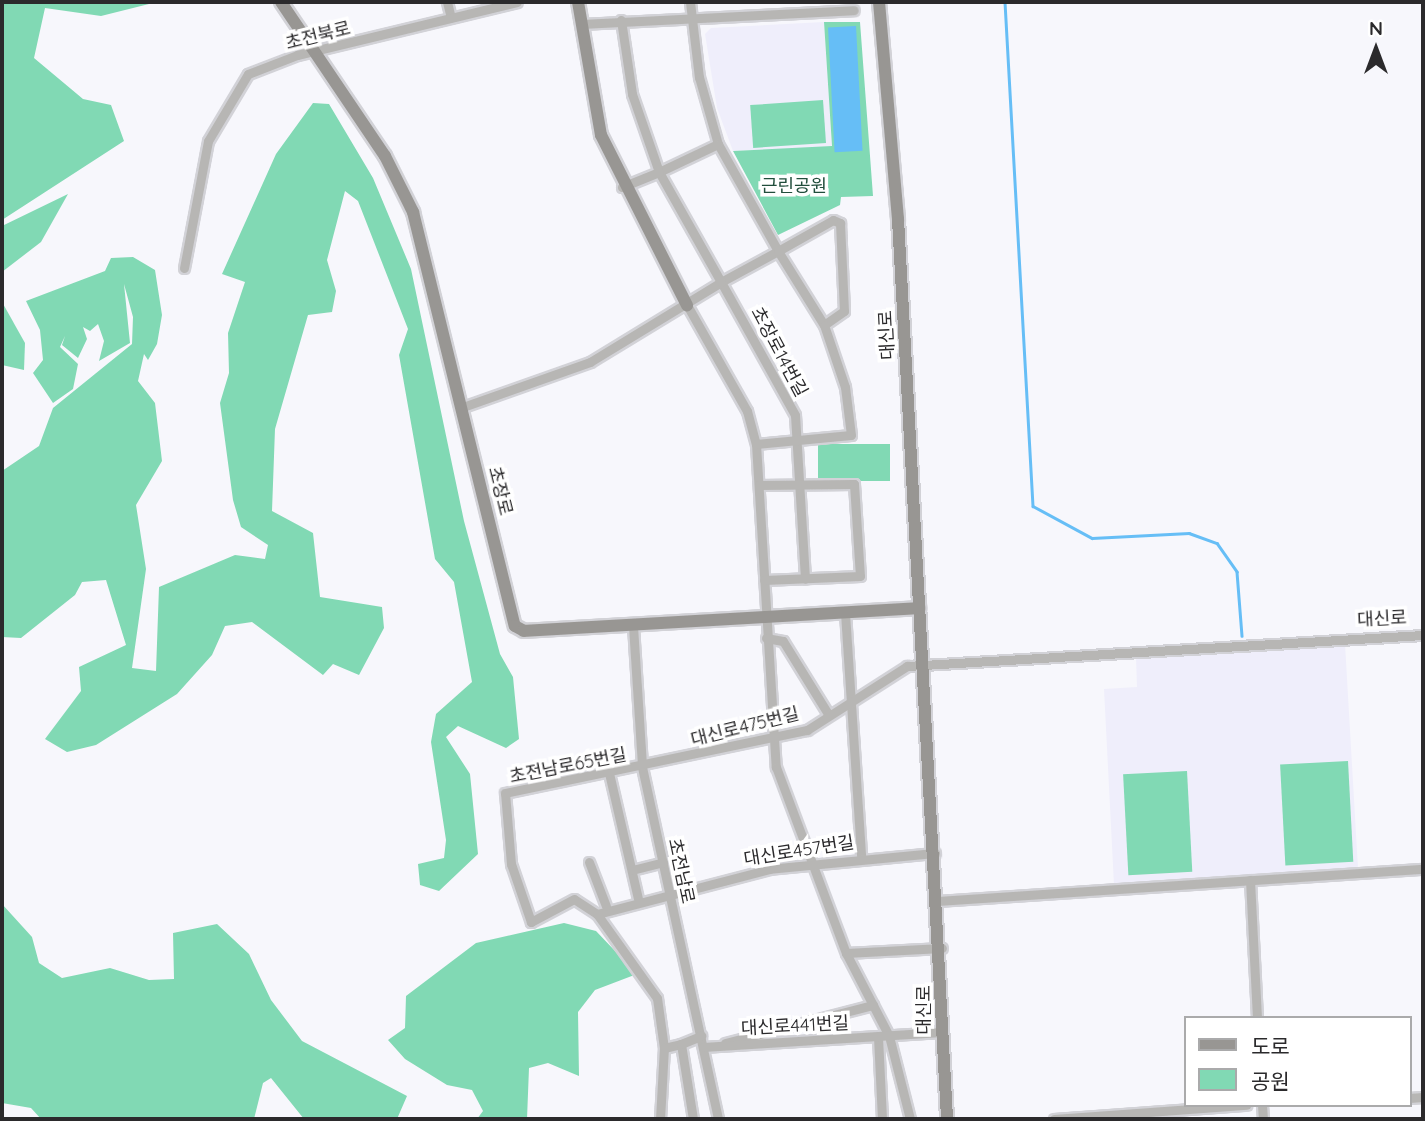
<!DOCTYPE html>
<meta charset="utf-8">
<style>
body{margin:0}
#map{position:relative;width:1425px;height:1121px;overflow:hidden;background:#f7f7fc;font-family:Quicksand,"Noto Sans KR",sans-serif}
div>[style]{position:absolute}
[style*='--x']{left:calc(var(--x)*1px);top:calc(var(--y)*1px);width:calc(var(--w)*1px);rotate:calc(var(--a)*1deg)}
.built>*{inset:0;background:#efeefb}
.green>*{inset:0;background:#81d9b4;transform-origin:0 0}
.water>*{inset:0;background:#66bef6;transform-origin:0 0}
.stream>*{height:2.5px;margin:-1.25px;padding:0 1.25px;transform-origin:1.25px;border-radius:1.25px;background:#66bef6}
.roads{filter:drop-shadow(2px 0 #d2d2d7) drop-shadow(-2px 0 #d2d2d7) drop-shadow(0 2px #d2d2d7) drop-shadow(0 -2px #d2d2d7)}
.street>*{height:9px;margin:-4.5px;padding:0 4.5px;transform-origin:4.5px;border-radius:4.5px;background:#b7b6b4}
.secondary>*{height:12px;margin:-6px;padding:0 6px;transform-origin:6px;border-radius:6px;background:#989693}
span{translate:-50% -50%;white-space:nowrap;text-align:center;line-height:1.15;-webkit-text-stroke:7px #fff;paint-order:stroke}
.street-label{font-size:18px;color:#2b2a2c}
.park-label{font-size:18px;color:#214e3c}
.frame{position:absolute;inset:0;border:4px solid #2b2a2c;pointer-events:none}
.legend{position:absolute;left:1184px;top:1016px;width:228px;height:91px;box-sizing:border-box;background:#fff;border:2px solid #aaaaab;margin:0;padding:9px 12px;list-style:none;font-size:21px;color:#2b2a2c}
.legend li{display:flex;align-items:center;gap:14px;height:35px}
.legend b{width:35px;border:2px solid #aaaaab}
.north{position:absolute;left:1341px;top:14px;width:70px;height:70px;-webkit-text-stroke:5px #fff;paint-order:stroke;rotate:0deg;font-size:19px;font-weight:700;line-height:28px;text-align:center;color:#2b2a2c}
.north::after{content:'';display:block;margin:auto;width:24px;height:32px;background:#2b2a2c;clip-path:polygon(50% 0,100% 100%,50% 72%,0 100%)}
</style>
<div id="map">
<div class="built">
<div style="clip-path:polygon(824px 22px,832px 147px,733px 151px,717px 108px,705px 34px,711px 28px)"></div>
<div style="clip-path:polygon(1345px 644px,1358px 868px,1114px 885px,1104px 689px,1137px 687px,1136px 657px)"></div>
</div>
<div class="green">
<div style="clip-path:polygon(2px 2px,157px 2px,101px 16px,45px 8px,34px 58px,83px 99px,111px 105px,124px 141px,2px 220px)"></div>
<div style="clip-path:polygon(824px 22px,860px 22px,873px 196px,841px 197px,840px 205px,778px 235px,733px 151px,832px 146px)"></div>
<div style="left:823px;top:100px;width:43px;height:73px;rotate:86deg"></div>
<div style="clip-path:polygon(313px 103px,329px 104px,373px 178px,411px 269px,464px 521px,500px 654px,513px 677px,519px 739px,506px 748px,458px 726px,446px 737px,470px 774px,478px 854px,439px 891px,420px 885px,418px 864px,444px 858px,446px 840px,431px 742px,436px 714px,472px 682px,454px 582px,435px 559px,399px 355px,408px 329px,358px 201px,345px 191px,327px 260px,336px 291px,332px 312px,308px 315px,275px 429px,272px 511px,313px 533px,320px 597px,382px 607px,384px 628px,359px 675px,333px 664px,323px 675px,252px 622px,225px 626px,212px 655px,177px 694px,96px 745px,67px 752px,45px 739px,81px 691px,79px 667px,126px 645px,106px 580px,82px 582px,75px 595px,21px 638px,2px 637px,2px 471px,39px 446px,53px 408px,132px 344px,133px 317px,124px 284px,130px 343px,99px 361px,104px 341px,98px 324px,90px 331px,83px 327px,87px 339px,78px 358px,62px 345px,65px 336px,60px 347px,78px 364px,73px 389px,53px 403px,33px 373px,43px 360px,40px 330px,26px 301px,105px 271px,111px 258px,133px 257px,155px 270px,162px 315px,157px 344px,148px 360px,144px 354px,138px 381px,155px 403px,162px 461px,136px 505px,146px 569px,132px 668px,156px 671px,159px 587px,235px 555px,265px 559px,268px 545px,241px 527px,233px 500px,220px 403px,229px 373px,228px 333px,245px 282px,222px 274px,276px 154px)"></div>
<div style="clip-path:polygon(68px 194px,41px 242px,2px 272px,2px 226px)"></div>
<div style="clip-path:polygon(2px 302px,25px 343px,24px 370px,2px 365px)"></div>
<div style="left:890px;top:444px;width:37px;height:72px;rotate:90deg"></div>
<div style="left:1348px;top:761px;width:101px;height:68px;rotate:87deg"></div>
<div style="left:1187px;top:771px;width:101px;height:64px;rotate:87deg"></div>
<div style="clip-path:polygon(2px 904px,32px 937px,39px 963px,62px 978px,110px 968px,149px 980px,174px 979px,173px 933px,217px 924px,249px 954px,271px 1000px,302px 1041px,407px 1096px,397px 1119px,304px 1119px,271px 1078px,263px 1083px,254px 1119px,41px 1119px,31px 1108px,2px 1103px)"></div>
<div style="clip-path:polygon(564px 923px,596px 931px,637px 974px,595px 990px,578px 1012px,579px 1076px,548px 1063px,529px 1068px,527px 1119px,477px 1119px,483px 1111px,472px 1090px,447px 1085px,405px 1059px,388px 1040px,405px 1028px,406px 996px,476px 943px)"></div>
</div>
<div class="water">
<div style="left:856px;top:26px;width:125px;height:28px;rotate:87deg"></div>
</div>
<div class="stream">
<div style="--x:1005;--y:2;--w:505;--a:86.82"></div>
<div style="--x:1033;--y:506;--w:67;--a:28.5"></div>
<div style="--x:1092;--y:538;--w:97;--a:-3"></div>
<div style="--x:1189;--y:533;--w:30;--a:20"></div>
<div style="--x:1217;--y:543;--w:35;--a:55"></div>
<div style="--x:1237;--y:572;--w:64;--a:85.5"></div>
</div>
<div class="roads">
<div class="street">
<div style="--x:447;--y:2;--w:16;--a:76"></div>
<div style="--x:690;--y:2;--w:76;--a:83.2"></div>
<div style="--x:699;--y:77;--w:70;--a:74.2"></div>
<div style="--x:718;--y:144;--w:123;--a:60.7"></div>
<div style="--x:778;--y:251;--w:65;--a:151.5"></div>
<div style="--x:721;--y:282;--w:152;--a:60.9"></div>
<div style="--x:795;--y:415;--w:164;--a:86.5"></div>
<div style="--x:621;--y:20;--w:75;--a:81.5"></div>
<div style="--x:632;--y:94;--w:83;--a:70.9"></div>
<div style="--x:659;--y:172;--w:65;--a:-25.4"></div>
<div style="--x:581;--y:24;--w:273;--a:-2.9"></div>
<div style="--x:833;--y:220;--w:8;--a:23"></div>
<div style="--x:840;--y:223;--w:88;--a:87.4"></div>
<div style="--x:844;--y:311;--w:24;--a:145"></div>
<div style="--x:824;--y:325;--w:87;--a:-121.9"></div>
<div style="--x:778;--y:251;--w:63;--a:-29.4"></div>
<div style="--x:184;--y:268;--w:129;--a:-79.3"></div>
<div style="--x:208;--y:141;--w:78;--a:-59.2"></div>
<div style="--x:248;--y:74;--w:53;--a:-21.2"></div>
<div style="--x:297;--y:55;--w:226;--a:-13.5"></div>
<div style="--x:687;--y:305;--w:122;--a:60.5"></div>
<div style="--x:747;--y:411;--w:34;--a:75"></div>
<div style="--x:756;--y:444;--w:324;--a:86.5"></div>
<div style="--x:776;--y:767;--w:199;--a:69.4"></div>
<div style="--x:846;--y:953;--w:93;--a:62.6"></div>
<div style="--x:889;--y:1036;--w:86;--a:75.8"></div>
<div style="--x:460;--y:408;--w:138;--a:-19.5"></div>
<div style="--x:590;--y:362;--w:153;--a:-31.4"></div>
<div style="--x:721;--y:282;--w:126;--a:-119.4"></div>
<div style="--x:659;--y:172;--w:40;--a:158"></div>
<div style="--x:756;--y:444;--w:95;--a:-5.4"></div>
<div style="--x:851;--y:435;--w:48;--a:-97.1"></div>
<div style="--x:845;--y:387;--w:65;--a:-108.7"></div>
<div style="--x:759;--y:485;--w:95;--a:-0.6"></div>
<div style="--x:854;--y:484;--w:92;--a:86.3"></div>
<div style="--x:860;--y:576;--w:96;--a:177.6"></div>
<div style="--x:845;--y:613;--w:244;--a:86.2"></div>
<div style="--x:633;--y:626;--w:141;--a:86.3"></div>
<div style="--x:642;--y:767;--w:360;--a:77.8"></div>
<div style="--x:766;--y:638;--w:17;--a:10"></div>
<div style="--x:783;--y:641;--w:86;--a:58.3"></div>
<div style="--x:609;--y:773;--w:129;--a:77"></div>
<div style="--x:935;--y:853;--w:166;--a:174.5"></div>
<div style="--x:770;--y:869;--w:179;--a:165.4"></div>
<div style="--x:597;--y:914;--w:27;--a:-147"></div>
<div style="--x:574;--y:899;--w:49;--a:151.9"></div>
<div style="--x:531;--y:922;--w:61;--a:-109"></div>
<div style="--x:511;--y:864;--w:71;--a:-94.8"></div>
<div style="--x:505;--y:793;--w:309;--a:-11.8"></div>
<div style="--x:807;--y:730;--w:119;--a:-32.6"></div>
<div style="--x:907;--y:666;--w:517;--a:-3.44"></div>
<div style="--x:589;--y:862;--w:47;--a:68.9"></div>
<div style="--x:632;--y:870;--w:32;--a:-14"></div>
<div style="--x:1250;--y:880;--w:138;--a:87.1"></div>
<div style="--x:938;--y:901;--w:486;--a:-3.8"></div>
<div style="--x:597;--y:914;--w:103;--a:54.5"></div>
<div style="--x:657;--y:998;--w:50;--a:82"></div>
<div style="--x:664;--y:1048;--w:17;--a:-13"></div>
<div style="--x:846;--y:953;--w:96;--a:-3"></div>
<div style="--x:878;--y:1037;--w:82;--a:87.2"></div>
<div style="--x:725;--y:1043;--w:153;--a:-14.4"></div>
<div style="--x:703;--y:1047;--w:239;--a:-3.6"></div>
<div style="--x:1409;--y:1098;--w:14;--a:-4"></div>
<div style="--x:1262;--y:1105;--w:14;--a:86"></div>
<div style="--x:660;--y:1119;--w:71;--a:-86.8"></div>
<div style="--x:693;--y:1119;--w:76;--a:-99.1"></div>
<div style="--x:681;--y:1044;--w:22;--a:-22"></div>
<div style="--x:1054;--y:1119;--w:193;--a:-4.2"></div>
</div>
<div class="secondary">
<div style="--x:281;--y:2;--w:186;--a:56"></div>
<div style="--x:385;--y:156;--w:63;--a:63.4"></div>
<div style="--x:413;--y:212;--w:426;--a:76.2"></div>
<div style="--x:515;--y:626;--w:10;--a:29"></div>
<div style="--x:524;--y:631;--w:396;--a:-3.3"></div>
<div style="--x:578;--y:2;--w:135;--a:80.2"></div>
<div style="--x:601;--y:135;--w:191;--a:63.2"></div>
<div style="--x:879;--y:2;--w:218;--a:85"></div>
<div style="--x:898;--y:219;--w:901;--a:86.88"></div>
</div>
</div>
<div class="street-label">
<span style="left:318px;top:36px;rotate:-14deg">초전북로</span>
<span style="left:887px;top:335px;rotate:-93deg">대신로</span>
<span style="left:779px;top:352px;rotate:62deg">초장로14번길</span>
<span style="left:500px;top:491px;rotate:76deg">초장로</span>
<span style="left:1382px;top:619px;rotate:-3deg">대신로</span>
<span style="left:745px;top:727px;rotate:-14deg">대신로475번길</span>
<span style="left:568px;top:766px;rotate:-11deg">초전남로65번길</span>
<span style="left:799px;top:851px;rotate:-9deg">대신로457번길</span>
<span style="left:681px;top:871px;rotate:78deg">초전남로</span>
<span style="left:924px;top:1010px;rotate:-90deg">대신로</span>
<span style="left:795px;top:1026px;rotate:-3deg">대신로441번길</span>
</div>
<div class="park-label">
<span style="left:794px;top:186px">근린공원</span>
</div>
<div class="frame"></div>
<ul class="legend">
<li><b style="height:9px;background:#989693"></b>도로</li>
<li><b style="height:19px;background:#81d9b4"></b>공원</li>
</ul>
<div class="north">N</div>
</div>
